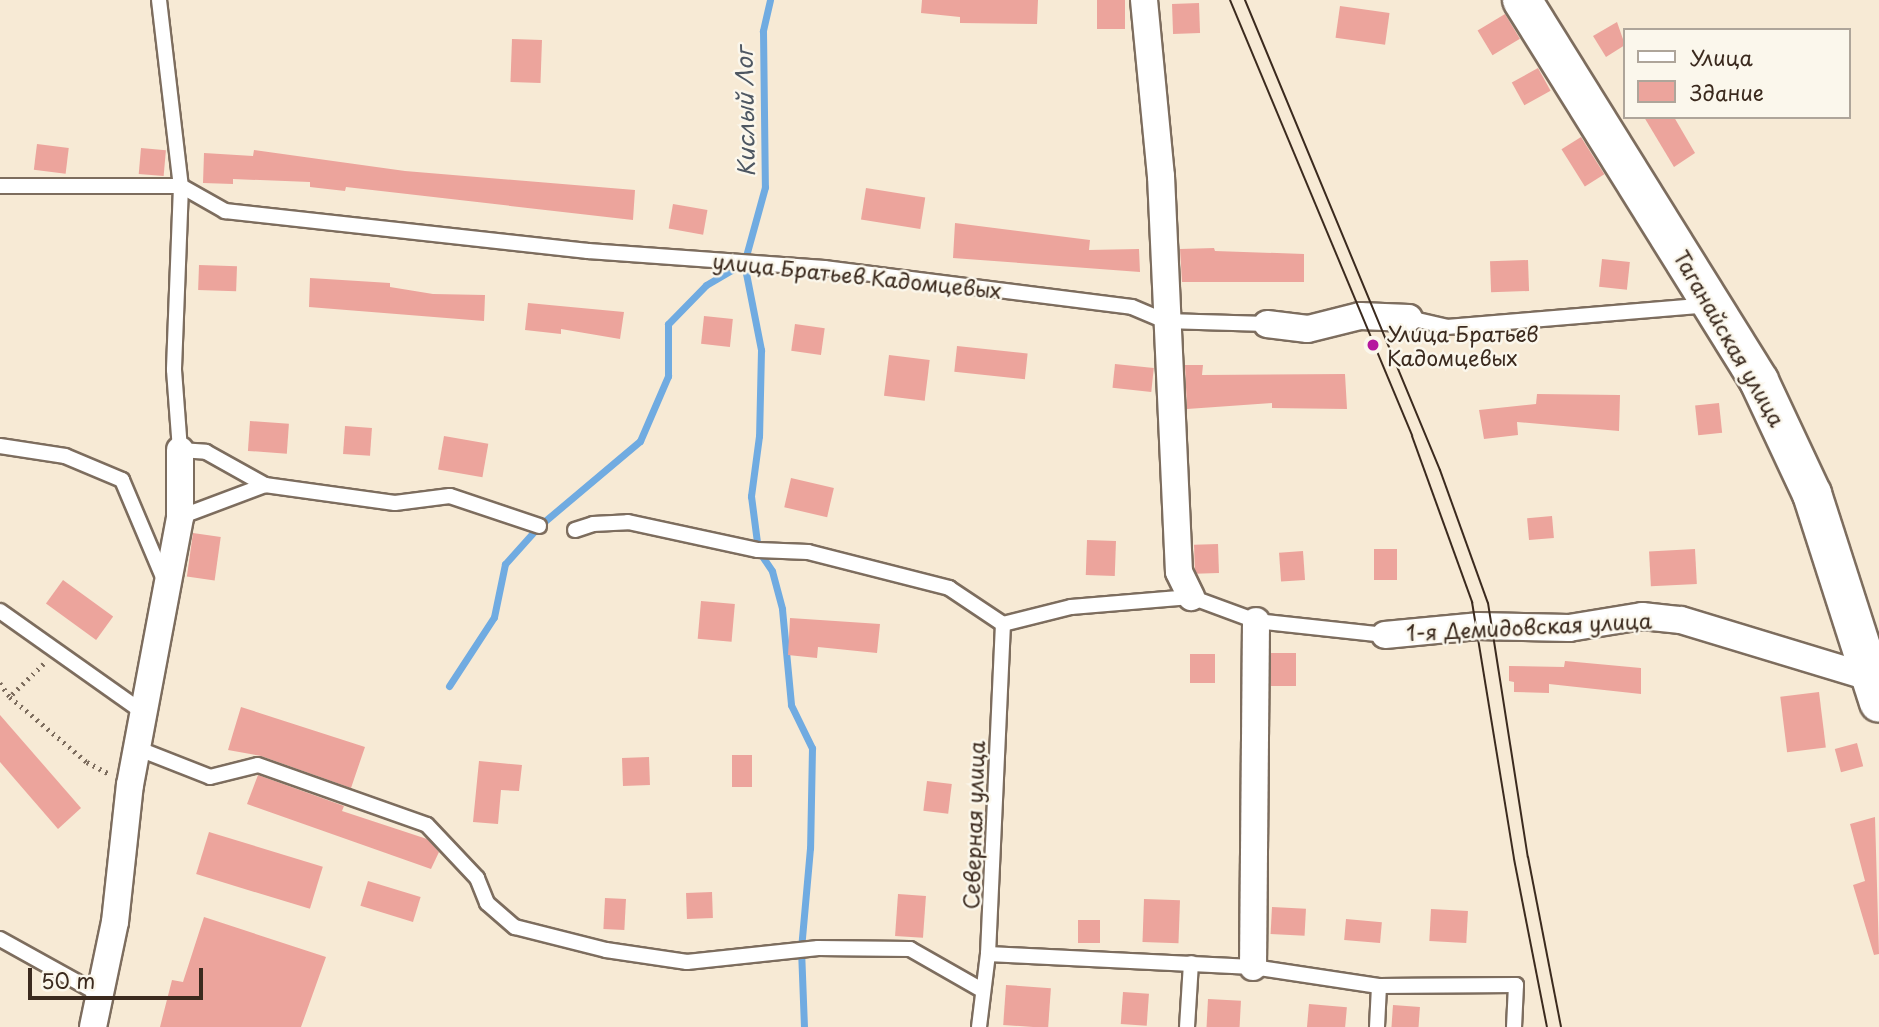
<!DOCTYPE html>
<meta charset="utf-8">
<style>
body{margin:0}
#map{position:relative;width:1879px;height:1027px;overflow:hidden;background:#f7ead5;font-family:"Playpen Sans",sans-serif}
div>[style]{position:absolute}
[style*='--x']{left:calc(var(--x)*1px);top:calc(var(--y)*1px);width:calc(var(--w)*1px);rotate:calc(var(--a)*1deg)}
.stream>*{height:7px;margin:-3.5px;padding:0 3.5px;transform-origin:3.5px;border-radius:3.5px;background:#70abe1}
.building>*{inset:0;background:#eca49c;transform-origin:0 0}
.path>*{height:4.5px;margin-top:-2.25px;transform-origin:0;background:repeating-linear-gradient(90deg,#7d6d5e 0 2px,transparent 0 7px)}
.roads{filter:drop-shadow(2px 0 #7d6d5e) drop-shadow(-2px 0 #7d6d5e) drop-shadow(0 2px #7d6d5e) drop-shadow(0 -2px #7d6d5e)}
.lane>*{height:14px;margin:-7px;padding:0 7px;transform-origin:7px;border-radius:7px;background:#fff}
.street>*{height:26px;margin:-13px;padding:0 13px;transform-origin:13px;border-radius:13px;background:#fff}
.secondary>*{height:38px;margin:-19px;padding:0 19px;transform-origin:19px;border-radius:19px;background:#fff}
.tram>*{height:2px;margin:-1px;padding:0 1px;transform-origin:1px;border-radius:1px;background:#3b2a1e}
.dots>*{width:19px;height:19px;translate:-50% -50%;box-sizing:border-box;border:4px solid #fbf7ec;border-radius:50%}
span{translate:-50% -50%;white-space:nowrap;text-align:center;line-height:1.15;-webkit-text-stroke:5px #fbf7ec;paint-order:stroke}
.street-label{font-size:21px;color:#3b2a1e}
.poi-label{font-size:21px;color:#3b2a1e}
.left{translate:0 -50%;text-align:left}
.water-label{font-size:23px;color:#4e5762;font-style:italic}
.legend{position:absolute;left:1623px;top:28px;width:228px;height:91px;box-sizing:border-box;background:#fbf7ec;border:2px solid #aea59a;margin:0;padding:9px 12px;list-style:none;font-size:21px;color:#3b2a1e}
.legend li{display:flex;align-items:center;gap:14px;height:35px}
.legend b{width:35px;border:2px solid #aea59a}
.scale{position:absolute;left:28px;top:968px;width:175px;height:32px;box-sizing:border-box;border:4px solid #3b2a1e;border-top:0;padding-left:9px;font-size:21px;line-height:24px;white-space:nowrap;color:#3b2a1e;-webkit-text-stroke:5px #fbf7ec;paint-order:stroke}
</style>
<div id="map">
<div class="stream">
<div style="--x:770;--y:0;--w:32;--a:103"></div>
<div style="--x:763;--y:31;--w:156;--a:89.3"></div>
<div style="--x:765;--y:187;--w:79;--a:105.4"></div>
<div style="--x:744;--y:263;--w:89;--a:78.9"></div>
<div style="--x:761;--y:350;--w:86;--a:91.3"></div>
<div style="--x:759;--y:436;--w:61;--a:97.6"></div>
<div style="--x:751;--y:496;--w:54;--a:82.6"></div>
<div style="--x:758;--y:550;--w:25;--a:56"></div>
<div style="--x:772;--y:571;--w:39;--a:75"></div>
<div style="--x:782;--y:609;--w:96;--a:84.6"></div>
<div style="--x:791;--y:705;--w:48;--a:64"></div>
<div style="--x:812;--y:748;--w:100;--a:91.1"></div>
<div style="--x:810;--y:848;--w:101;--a:95.1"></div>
<div style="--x:801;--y:949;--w:78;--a:87.8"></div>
<div style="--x:449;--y:686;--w:82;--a:-56.9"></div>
<div style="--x:494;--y:617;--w:54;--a:-78.3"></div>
<div style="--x:505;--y:564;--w:51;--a:-48.2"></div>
<div style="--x:539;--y:526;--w:132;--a:-40.1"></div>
<div style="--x:640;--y:441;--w:71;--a:-66.7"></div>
<div style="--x:668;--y:376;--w:52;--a:-90"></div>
<div style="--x:668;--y:324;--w:54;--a:-45.7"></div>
<div style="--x:706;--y:285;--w:42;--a:-30.3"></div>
</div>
<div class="building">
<div style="clip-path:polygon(922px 0,1038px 0,1037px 24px,960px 23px,960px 17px,921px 13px)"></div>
<div style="left:1097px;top:0;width:28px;height:29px"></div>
<div style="left:1199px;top:3px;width:30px;height:27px;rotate:88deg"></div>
<div style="left:1340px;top:6px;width:50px;height:32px;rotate:8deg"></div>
<div style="left:1505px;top:14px;width:29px;height:32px;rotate:59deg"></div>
<div style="clip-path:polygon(1617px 22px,1625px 45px,1606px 57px,1593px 36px)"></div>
<div style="left:512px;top:39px;width:30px;height:43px;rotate:2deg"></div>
<div style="left:1538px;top:68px;width:26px;height:30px;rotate:61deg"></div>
<div style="clip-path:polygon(1644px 117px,1674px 117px,1695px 153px,1674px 167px)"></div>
<div style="left:1581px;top:137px;width:44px;height:23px;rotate:58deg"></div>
<div style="left:37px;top:144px;width:32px;height:26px;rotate:7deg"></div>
<div style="left:141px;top:148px;width:25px;height:26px;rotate:5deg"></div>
<div style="clip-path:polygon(254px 150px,405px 171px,635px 190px,633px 220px,346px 187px,345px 191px,310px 187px,310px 182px,233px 179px,233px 184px,203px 183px,204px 153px,253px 156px)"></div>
<div style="left:866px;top:188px;width:60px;height:32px;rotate:9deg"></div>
<div style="left:673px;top:204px;width:35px;height:25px;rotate:10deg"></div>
<div style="clip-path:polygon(955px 223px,1090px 240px,1089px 250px,1139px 249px,1140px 272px,953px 258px)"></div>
<div style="clip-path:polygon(1214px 248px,1215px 251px,1304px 254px,1304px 282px,1182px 282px,1180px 249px)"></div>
<div style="left:1602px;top:259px;width:28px;height:28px;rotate:6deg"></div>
<div style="left:1528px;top:260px;width:31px;height:38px;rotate:88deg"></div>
<div style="left:199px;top:265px;width:38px;height:25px;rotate:2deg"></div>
<div style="clip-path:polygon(310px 278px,390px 283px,390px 287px,433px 294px,485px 295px,484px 321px,309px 307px)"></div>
<div style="clip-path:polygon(528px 303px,624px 312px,620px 339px,561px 329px,561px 334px,525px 330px)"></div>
<div style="left:704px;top:316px;width:29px;height:28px;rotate:6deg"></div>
<div style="left:795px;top:324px;width:30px;height:27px;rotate:8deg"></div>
<div style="left:957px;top:346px;width:71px;height:26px;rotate:6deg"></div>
<div style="left:889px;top:355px;width:41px;height:41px;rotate:7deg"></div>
<div style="left:1115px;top:364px;width:39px;height:24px;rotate:6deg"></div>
<div style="clip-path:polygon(1185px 365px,1203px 365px,1202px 375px,1345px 374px,1347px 409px,1272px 408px,1272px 403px,1187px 409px)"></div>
<div style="clip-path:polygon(1537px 394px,1620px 395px,1619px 431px,1517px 422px,1518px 435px,1484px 439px,1479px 410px,1536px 404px)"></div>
<div style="left:1719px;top:403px;width:30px;height:24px;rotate:84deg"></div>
<div style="left:250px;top:421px;width:39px;height:30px;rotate:4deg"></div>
<div style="left:345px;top:426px;width:27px;height:28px;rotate:4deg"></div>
<div style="left:444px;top:436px;width:45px;height:34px;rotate:10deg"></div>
<div style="left:791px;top:478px;width:44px;height:30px;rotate:13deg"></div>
<div style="left:1552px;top:516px;width:22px;height:25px;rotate:85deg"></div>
<div style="left:193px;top:533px;width:28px;height:44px;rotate:8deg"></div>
<div style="left:1087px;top:540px;width:29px;height:35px;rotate:2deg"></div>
<div style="left:1218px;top:544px;width:29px;height:24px;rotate:88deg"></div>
<div style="left:1374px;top:549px;width:23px;height:31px"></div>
<div style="left:1695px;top:549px;width:35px;height:46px;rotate:87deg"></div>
<div style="left:1303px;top:551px;width:29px;height:24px;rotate:86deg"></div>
<div style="left:63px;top:580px;width:62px;height:29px;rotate:36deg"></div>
<div style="left:701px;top:601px;width:34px;height:38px;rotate:5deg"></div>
<div style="clip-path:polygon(790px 618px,880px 624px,877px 653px,818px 647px,817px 658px,788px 655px)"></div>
<div style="left:1271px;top:653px;width:25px;height:33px"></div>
<div style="left:1190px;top:654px;width:25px;height:29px"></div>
<div style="clip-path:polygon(1565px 661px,1641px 668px,1641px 694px,1549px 684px,1549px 693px,1514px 692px,1514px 682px,1509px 681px,1509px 666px,1564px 667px)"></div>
<div style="left:1819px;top:692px;width:56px;height:39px;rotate:83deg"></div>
<div style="clip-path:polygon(241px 707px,365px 747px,351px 788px,261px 756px,228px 750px)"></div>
<div style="clip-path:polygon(0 715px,81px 808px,58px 829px,0 762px)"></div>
<div style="left:1857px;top:743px;width:24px;height:23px;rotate:75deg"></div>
<div style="left:732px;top:755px;width:20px;height:32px"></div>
<div style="left:649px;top:757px;width:28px;height:27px;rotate:88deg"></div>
<div style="clip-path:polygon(479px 761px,522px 765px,519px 791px,501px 790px,498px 824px,473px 822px)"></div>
<div style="clip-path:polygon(258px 775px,344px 806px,342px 811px,427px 839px,439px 852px,431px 869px,247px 804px)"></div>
<div style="left:927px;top:781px;width:25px;height:30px;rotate:7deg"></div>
<div style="clip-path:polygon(1875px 817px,1879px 954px,1874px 955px,1853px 885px,1865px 881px,1850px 824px)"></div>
<div style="left:209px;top:832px;width:119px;height:44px;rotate:17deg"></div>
<div style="left:368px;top:881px;width:55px;height:26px;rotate:17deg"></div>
<div style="left:712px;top:892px;width:26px;height:26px;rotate:88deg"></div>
<div style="left:898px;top:894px;width:28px;height:42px;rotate:4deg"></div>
<div style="left:605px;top:898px;width:21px;height:31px;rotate:3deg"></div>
<div style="left:1144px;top:899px;width:36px;height:43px;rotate:2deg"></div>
<div style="left:1272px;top:907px;width:34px;height:27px;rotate:3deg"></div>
<div style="left:1431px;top:909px;width:37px;height:32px;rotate:3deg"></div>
<div style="clip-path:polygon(204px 917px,326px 957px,301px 1027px,160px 1027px,172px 980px,183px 982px)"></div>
<div style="left:1346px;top:919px;width:36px;height:21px;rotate:5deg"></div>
<div style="left:1078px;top:920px;width:22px;height:23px"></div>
<div style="left:1006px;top:985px;width:45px;height:40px;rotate:4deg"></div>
<div style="left:1123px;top:992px;width:26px;height:32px;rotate:4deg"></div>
<div style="left:1208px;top:999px;width:33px;height:28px;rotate:3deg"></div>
<div style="left:1309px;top:1004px;width:38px;height:23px;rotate:5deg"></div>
<div style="left:1393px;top:1005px;width:27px;height:22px;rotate:4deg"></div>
</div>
<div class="path">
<div style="--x:44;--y:664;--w:47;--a:135.9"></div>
<div style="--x:10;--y:697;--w:101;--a:40.2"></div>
<div style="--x:87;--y:762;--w:24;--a:28"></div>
<div style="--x:0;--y:683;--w:17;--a:54"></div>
</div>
<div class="roads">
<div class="lane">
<div style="--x:159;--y:0;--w:187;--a:83.3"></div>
<div style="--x:181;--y:186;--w:184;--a:92.2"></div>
<div style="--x:174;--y:370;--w:80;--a:85.7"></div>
<div style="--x:180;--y:450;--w:26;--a:4"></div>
<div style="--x:206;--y:452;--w:68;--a:29.2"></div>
<div style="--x:0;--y:186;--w:181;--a:0"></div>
<div style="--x:181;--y:186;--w:51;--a:29.6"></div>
<div style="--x:225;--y:211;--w:365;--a:6.3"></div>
<div style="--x:588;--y:251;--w:237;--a:4.1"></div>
<div style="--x:824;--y:268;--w:310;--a:7.2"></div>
<div style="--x:1132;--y:307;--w:36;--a:23"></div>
<div style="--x:1165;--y:321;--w:102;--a:1.7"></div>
<div style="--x:1409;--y:318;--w:39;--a:13"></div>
<div style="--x:1447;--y:327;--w:261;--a:-4.8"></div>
<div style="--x:0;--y:446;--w:66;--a:8.7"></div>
<div style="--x:65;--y:456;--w:62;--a:22.8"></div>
<div style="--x:122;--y:480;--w:111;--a:67.1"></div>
<div style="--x:180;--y:517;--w:91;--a:-20.6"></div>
<div style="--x:265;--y:485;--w:131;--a:7.9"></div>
<div style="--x:395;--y:503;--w:55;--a:-7.3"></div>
<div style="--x:450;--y:496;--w:94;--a:18.6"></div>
<div style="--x:575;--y:530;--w:19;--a:-18"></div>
<div style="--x:593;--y:524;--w:35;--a:-3"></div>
<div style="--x:628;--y:522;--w:133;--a:12.2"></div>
<div style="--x:758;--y:550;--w:50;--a:2.3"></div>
<div style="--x:808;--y:552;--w:146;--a:14.3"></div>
<div style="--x:949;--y:588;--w:65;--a:33.7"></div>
<div style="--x:1003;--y:624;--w:70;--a:-14"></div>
<div style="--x:1071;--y:607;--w:120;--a:-4.8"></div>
<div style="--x:1191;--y:597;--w:69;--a:20.3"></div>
<div style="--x:1256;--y:621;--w:130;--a:6.2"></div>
<div style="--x:0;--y:611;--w:176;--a:35.3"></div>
<div style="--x:139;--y:749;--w:76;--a:21.5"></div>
<div style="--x:210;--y:777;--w:49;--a:-14"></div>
<div style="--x:258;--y:765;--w:179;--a:19.5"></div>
<div style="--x:427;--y:825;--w:73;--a:46.7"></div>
<div style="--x:477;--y:878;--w:27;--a:68"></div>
<div style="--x:487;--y:903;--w:37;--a:41"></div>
<div style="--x:515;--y:927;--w:94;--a:14.2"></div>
<div style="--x:606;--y:950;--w:82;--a:8.4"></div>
<div style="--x:687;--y:962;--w:132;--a:-6.1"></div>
<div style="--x:818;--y:948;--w:92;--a:0.6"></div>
<div style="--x:910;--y:949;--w:81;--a:29.7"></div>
<div style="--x:0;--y:939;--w:111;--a:29.1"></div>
<div style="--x:988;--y:954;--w:265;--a:2.8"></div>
<div style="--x:1253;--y:967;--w:127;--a:8.6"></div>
<div style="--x:1379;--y:986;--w:137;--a:-0.4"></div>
<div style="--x:1516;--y:985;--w:42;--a:92.7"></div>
<div style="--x:979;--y:1027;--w:74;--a:-83"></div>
<div style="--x:988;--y:954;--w:330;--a:-87.4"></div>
<div style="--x:1187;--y:1027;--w:64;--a:-86.4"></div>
<div style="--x:1377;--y:1027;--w:41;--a:-87.2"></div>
</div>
<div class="street">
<div style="--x:1144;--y:0;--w:177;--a:84.5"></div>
<div style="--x:1161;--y:176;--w:396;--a:87.4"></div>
<div style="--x:1179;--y:572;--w:28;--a:64"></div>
<div style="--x:1267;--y:324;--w:41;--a:7"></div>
<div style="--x:1308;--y:329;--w:54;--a:-14"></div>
<div style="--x:1360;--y:316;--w:49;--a:2.3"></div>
<div style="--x:1385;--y:635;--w:93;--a:-5.5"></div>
<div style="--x:1478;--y:626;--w:91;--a:1.3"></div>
<div style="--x:1569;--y:628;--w:74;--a:-9.3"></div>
<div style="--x:1642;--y:616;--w:39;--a:6"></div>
<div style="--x:1681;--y:620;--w:200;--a:16.9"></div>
<div style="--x:1253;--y:967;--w:346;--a:-89.5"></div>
<div style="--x:93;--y:1027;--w:107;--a:-78.2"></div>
<div style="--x:115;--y:922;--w:138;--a:-83.8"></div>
<div style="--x:130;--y:785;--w:273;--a:-79.4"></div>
<div style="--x:180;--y:517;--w:67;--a:-90"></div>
</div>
<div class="secondary">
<div style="--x:1522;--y:0;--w:449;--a:58.1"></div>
<div style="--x:1759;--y:381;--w:125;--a:64.9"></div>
<div style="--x:1812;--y:494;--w:219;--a:72.2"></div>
</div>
</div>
<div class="tram">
<div style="--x:1230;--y:0;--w:472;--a:67.3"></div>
<div style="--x:1412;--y:436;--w:177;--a:70.1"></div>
<div style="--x:1472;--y:602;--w:260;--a:80.7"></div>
<div style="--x:1514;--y:859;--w:171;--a:78.9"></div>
<div style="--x:1245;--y:0;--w:509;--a:67.47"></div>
<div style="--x:1440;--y:470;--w:141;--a:70.2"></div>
<div style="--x:1488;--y:603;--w:257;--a:81.1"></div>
<div style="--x:1528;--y:857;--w:173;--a:79"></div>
</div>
<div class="dots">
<div style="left:1373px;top:345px;background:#b5179e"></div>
</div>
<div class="street-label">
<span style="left:857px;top:275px;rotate:6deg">улица Братьев Кадомцевых</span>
<span style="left:1730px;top:338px;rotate:60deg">Таганайская улица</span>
<span style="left:1529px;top:626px;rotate:-3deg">1-я Демидовская улица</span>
<span style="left:973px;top:825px;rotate:-88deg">Северная улица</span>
</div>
<div class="poi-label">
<span class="left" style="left:1387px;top:345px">Улица Братьев<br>Кадомцевых</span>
</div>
<div class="water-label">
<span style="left:745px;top:112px;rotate:-91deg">Кислый Лог</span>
</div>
<ul class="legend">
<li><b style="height:9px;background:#fff"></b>Улица</li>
<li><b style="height:19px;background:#eca49c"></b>Здание</li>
</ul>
<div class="scale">50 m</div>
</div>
